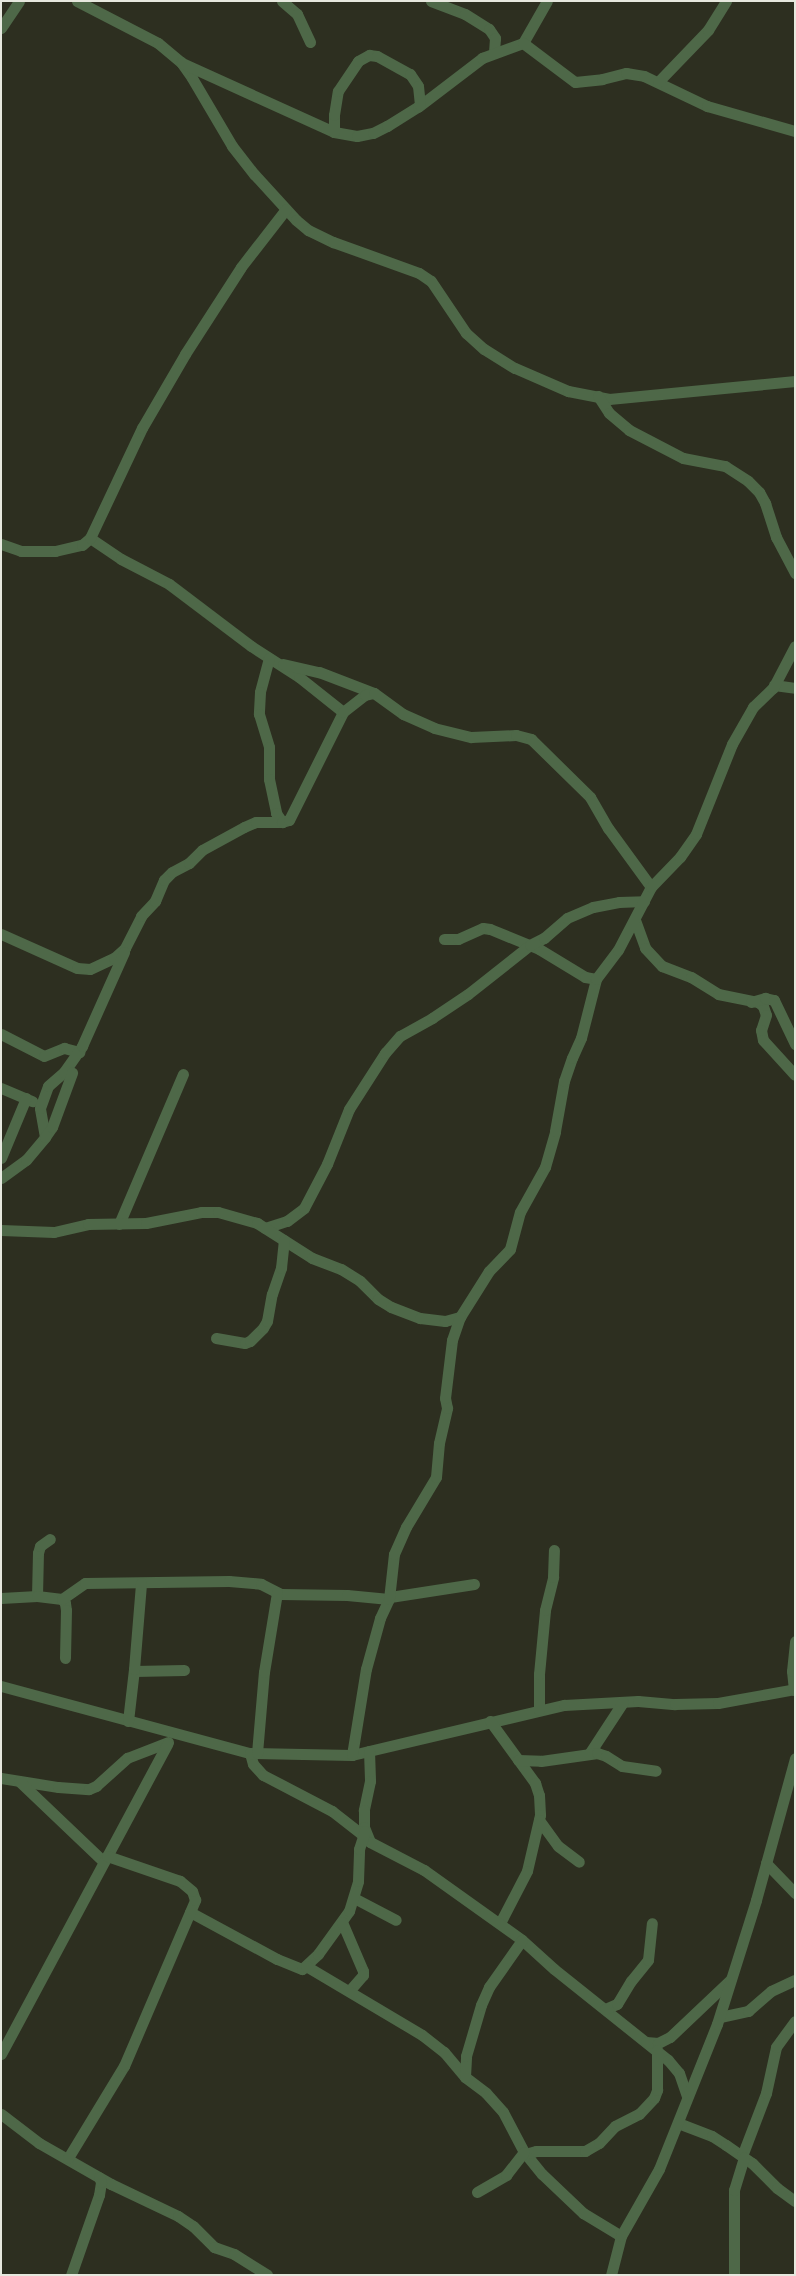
<!DOCTYPE html>
<style>
body{margin:0}
#map{position:relative;width:796px;height:2276px;overflow:hidden;background:#2d2f20;font-family:"Titillium Web",sans-serif}
div>[style]{position:absolute}
[style*='--x']{left:calc(var(--x)*1px);top:calc(var(--y)*1px);width:calc(var(--w)*1px);rotate:calc(var(--a)*1deg)}
.minor>*{height:11px;margin:-5.5px;padding:0 5.5px;transform-origin:5.5px;border-radius:5.5px;background:#4e6848}
span{translate:-50% -50%;white-space:nowrap;text-align:center;line-height:1.15;-webkit-text-stroke:5px #242617;paint-order:stroke}
.frame{position:absolute;inset:0;border:2px solid #e6e8de;pointer-events:none}
</style>
<div id="map">
<div class="minor">
<div style="--x:77;--y:1;--w:91;--a:27.4"></div>
<div style="--x:158;--y:43;--w:30;--a:40"></div>
<div style="--x:181;--y:62;--w:19;--a:55"></div>
<div style="--x:192;--y:78;--w:79;--a:59.5"></div>
<div style="--x:232;--y:146;--w:36;--a:52"></div>
<div style="--x:254;--y:174;--w:62;--a:47.6"></div>
<div style="--x:296;--y:220;--w:16;--a:40"></div>
<div style="--x:308;--y:230;--w:28;--a:26"></div>
<div style="--x:333;--y:242;--w:91;--a:19.8"></div>
<div style="--x:419;--y:273;--w:14;--a:34"></div>
<div style="--x:431;--y:281;--w:63;--a:56.1"></div>
<div style="--x:466;--y:333;--w:24;--a:42"></div>
<div style="--x:484;--y:349;--w:36;--a:32"></div>
<div style="--x:515;--y:368;--w:58;--a:23.5"></div>
<div style="--x:568;--y:391;--w:42;--a:11"></div>
<div style="--x:609;--y:399;--w:187;--a:-5.5"></div>
<div style="--x:282;--y:1;--w:20;--a:41"></div>
<div style="--x:297;--y:14;--w:31;--a:65"></div>
<div style="--x:431;--y:1;--w:36;--a:21"></div>
<div style="--x:465;--y:14;--w:28;--a:32"></div>
<div style="--x:489;--y:29;--w:11;--a:56"></div>
<div style="--x:495;--y:38;--w:15;--a:94"></div>
<div style="--x:1;--y:28;--w:32;--a:-56"></div>
<div style="--x:523;--y:43;--w:48;--a:-60.3"></div>
<div style="--x:182;--y:63;--w:167;--a:24.4"></div>
<div style="--x:334;--y:132;--w:23;--a:10"></div>
<div style="--x:357;--y:136;--w:16;--a:-11"></div>
<div style="--x:373;--y:133;--w:16;--a:-27"></div>
<div style="--x:387;--y:126;--w:36;--a:-32"></div>
<div style="--x:418;--y:107;--w:81;--a:-37.4"></div>
<div style="--x:482;--y:58;--w:44;--a:-20.1"></div>
<div style="--x:523;--y:43;--w:65;--a:36.9"></div>
<div style="--x:575;--y:82;--w:27;--a:-6"></div>
<div style="--x:602;--y:79;--w:25;--a:-14"></div>
<div style="--x:626;--y:73;--w:18;--a:9"></div>
<div style="--x:644;--y:76;--w:70;--a:25.5"></div>
<div style="--x:707;--y:106;--w:91;--a:15.9"></div>
<div style="--x:658;--y:82;--w:72;--a:-46.1"></div>
<div style="--x:708;--y:30;--w:34;--a:-58"></div>
<div style="--x:334;--y:132;--w:17;--a:-90"></div>
<div style="--x:334;--y:115;--w:24;--a:-81"></div>
<div style="--x:338;--y:91;--w:36;--a:-56"></div>
<div style="--x:358;--y:61;--w:13;--a:-29"></div>
<div style="--x:369;--y:55;--w:8;--a:7"></div>
<div style="--x:377;--y:56;--w:38;--a:29"></div>
<div style="--x:410;--y:74;--w:14;--a:56"></div>
<div style="--x:418;--y:86;--w:19;--a:84"></div>
<div style="--x:598;--y:396;--w:20;--a:57"></div>
<div style="--x:609;--y:413;--w:26;--a:40"></div>
<div style="--x:629;--y:430;--w:61;--a:27.4"></div>
<div style="--x:683;--y:458;--w:43;--a:10.8"></div>
<div style="--x:725;--y:466;--w:27;--a:33"></div>
<div style="--x:748;--y:481;--w:16;--a:45"></div>
<div style="--x:759;--y:492;--w:13;--a:61"></div>
<div style="--x:765;--y:503;--w:36;--a:72"></div>
<div style="--x:776;--y:537;--w:41;--a:62.2"></div>
<div style="--x:90;--y:538;--w:37;--a:34"></div>
<div style="--x:121;--y:559;--w:54;--a:27.5"></div>
<div style="--x:169;--y:584;--w:103;--a:37.1"></div>
<div style="--x:251;--y:646;--w:57;--a:32.9"></div>
<div style="--x:299;--y:677;--w:56;--a:38.5"></div>
<div style="--x:1;--y:544;--w:21;--a:19"></div>
<div style="--x:21;--y:551;--w:34;--a:0"></div>
<div style="--x:55;--y:551;--w:28;--a:-13"></div>
<div style="--x:82;--y:545;--w:11;--a:-41"></div>
<div style="--x:90;--y:538;--w:122;--a:-64.7"></div>
<div style="--x:142;--y:428;--w:86;--a:-59.8"></div>
<div style="--x:185;--y:354;--w:103;--a:-57.2"></div>
<div style="--x:241;--y:267;--w:73;--a:-52.2"></div>
<div style="--x:269;--y:658;--w:35;--a:105"></div>
<div style="--x:260;--y:692;--w:22;--a:93"></div>
<div style="--x:259;--y:714;--w:34;--a:73"></div>
<div style="--x:269;--y:747;--w:32;--a:90"></div>
<div style="--x:269;--y:779;--w:35;--a:78"></div>
<div style="--x:276;--y:813;--w:11;--a:56"></div>
<div style="--x:283;--y:664;--w:37;--a:13"></div>
<div style="--x:319;--y:672;--w:59;--a:20.9"></div>
<div style="--x:774;--y:685;--w:21;--a:8"></div>
<div style="--x:635;--y:920;--w:30;--a:70"></div>
<div style="--x:645;--y:948;--w:25;--a:47"></div>
<div style="--x:662;--y:966;--w:31;--a:21"></div>
<div style="--x:691;--y:977;--w:32;--a:32"></div>
<div style="--x:718;--y:994;--w:41;--a:11.3"></div>
<div style="--x:758;--y:1002;--w:6;--a:39"></div>
<div style="--x:763;--y:1006;--w:9;--a:72"></div>
<div style="--x:766;--y:1015;--w:16;--a:108"></div>
<div style="--x:761;--y:1030;--w:10;--a:79"></div>
<div style="--x:763;--y:1040;--w:47;--a:47.6"></div>
<div style="--x:1;--y:934;--w:83;--a:24.1"></div>
<div style="--x:77;--y:968;--w:13;--a:4"></div>
<div style="--x:90;--y:969;--w:26;--a:-25"></div>
<div style="--x:114;--y:958;--w:15;--a:-42"></div>
<div style="--x:125;--y:948;--w:36;--a:-63"></div>
<div style="--x:141;--y:916;--w:21;--a:-47"></div>
<div style="--x:155;--y:901;--w:23;--a:-67"></div>
<div style="--x:164;--y:880;--w:11;--a:-45"></div>
<div style="--x:172;--y:872;--w:19;--a:-28"></div>
<div style="--x:189;--y:863;--w:18;--a:-45"></div>
<div style="--x:202;--y:850;--w:48;--a:-28.7"></div>
<div style="--x:244;--y:827;--w:13;--a:-23"></div>
<div style="--x:256;--y:822;--w:26;--a:0"></div>
<div style="--x:282;--y:822;--w:7;--a:-16"></div>
<div style="--x:289;--y:820;--w:121;--a:-63.4"></div>
<div style="--x:343;--y:712;--w:28;--a:-38"></div>
<div style="--x:365;--y:695;--w:9;--a:-13"></div>
<div style="--x:374;--y:693;--w:36;--a:36"></div>
<div style="--x:403;--y:714;--w:34;--a:24"></div>
<div style="--x:434;--y:728;--w:38;--a:14"></div>
<div style="--x:471;--y:737;--w:45;--a:-2.5"></div>
<div style="--x:516;--y:735;--w:16;--a:15"></div>
<div style="--x:531;--y:739;--w:83;--a:44.5"></div>
<div style="--x:590;--y:797;--w:36;--a:60"></div>
<div style="--x:608;--y:828;--w:73;--a:53.9"></div>
<div style="--x:444;--y:939;--w:14;--a:0"></div>
<div style="--x:458;--y:939;--w:27;--a:-24"></div>
<div style="--x:483;--y:928;--w:7;--a:8"></div>
<div style="--x:490;--y:929;--w:53;--a:22.2"></div>
<div style="--x:539;--y:949;--w:54;--a:31.3"></div>
<div style="--x:585;--y:977;--w:11;--a:10"></div>
<div style="--x:751;--y:1002;--w:15;--a:-16"></div>
<div style="--x:765;--y:998;--w:9;--a:13"></div>
<div style="--x:774;--y:1000;--w:49;--a:64.5"></div>
<div style="--x:1;--y:1034;--w:48;--a:27.1"></div>
<div style="--x:44;--y:1056;--w:22;--a:-22"></div>
<div style="--x:64;--y:1048;--w:16;--a:15"></div>
<div style="--x:1;--y:1088;--w:34;--a:23"></div>
<div style="--x:45;--y:1137;--w:29;--a:-100"></div>
<div style="--x:40;--y:1108;--w:23;--a:-70"></div>
<div style="--x:48;--y:1086;--w:21;--a:-41"></div>
<div style="--x:64;--y:1072;--w:32;--a:-55"></div>
<div style="--x:82;--y:1046;--w:103;--a:-65.9"></div>
<div style="--x:1;--y:1158;--w:65;--a:-67.4"></div>
<div style="--x:1;--y:1178;--w:31;--a:-36"></div>
<div style="--x:26;--y:1160;--w:30;--a:-50"></div>
<div style="--x:45;--y:1137;--w:12;--a:-55"></div>
<div style="--x:52;--y:1127;--w:58;--a:-69.7"></div>
<div style="--x:119;--y:1224;--w:163;--a:-66.9"></div>
<div style="--x:265;--y:1228;--w:23;--a:-18"></div>
<div style="--x:287;--y:1221;--w:21;--a:-37"></div>
<div style="--x:304;--y:1208;--w:50;--a:-62.4"></div>
<div style="--x:327;--y:1164;--w:59;--a:-68.2"></div>
<div style="--x:349;--y:1109;--w:67;--a:-57.3"></div>
<div style="--x:385;--y:1053;--w:23;--a:-49"></div>
<div style="--x:400;--y:1036;--w:37;--a:-29"></div>
<div style="--x:432;--y:1018;--w:43;--a:-33.7"></div>
<div style="--x:468;--y:994;--w:79;--a:-38.3"></div>
<div style="--x:530;--y:945;--w:16;--a:-27"></div>
<div style="--x:544;--y:938;--w:30;--a:-41"></div>
<div style="--x:567;--y:918;--w:28;--a:-23"></div>
<div style="--x:593;--y:907;--w:26;--a:-11"></div>
<div style="--x:619;--y:902;--w:25;--a:-2"></div>
<div style="--x:1;--y:1230;--w:53;--a:2.2"></div>
<div style="--x:54;--y:1232;--w:35;--a:-13"></div>
<div style="--x:88;--y:1224;--w:58;--a:-1"></div>
<div style="--x:146;--y:1223;--w:56;--a:-11.3"></div>
<div style="--x:201;--y:1212;--w:17;--a:0"></div>
<div style="--x:218;--y:1212;--w:41;--a:15.8"></div>
<div style="--x:257;--y:1223;--w:65;--a:32.5"></div>
<div style="--x:312;--y:1258;--w:31;--a:21"></div>
<div style="--x:341;--y:1269;--w:22;--a:32"></div>
<div style="--x:360;--y:1281;--w:25;--a:45"></div>
<div style="--x:378;--y:1299;--w:15;--a:32"></div>
<div style="--x:391;--y:1307;--w:31;--a:21"></div>
<div style="--x:420;--y:1318;--w:25;--a:7"></div>
<div style="--x:445;--y:1321;--w:16;--a:-15"></div>
<div style="--x:460;--y:1317;--w:54;--a:-57.8"></div>
<div style="--x:489;--y:1271;--w:30;--a:-46"></div>
<div style="--x:510;--y:1249;--w:38;--a:-75"></div>
<div style="--x:520;--y:1212;--w:51;--a:-60.9"></div>
<div style="--x:545;--y:1167;--w:37;--a:-74"></div>
<div style="--x:555;--y:1131;--w:51;--a:-79.8"></div>
<div style="--x:564;--y:1081;--w:24;--a:-71"></div>
<div style="--x:572;--y:1058;--w:22;--a:-66"></div>
<div style="--x:581;--y:1038;--w:61;--a:-75.7"></div>
<div style="--x:596;--y:979;--w:36;--a:-53"></div>
<div style="--x:618;--y:950;--w:71;--a:-62.4"></div>
<div style="--x:651;--y:887;--w:42;--a:-46"></div>
<div style="--x:680;--y:857;--w:28;--a:-55"></div>
<div style="--x:696;--y:834;--w:97;--a:-68.2"></div>
<div style="--x:732;--y:744;--w:43;--a:-60.4"></div>
<div style="--x:753;--y:707;--w:28;--a:-44"></div>
<div style="--x:773;--y:688;--w:47;--a:-62.4"></div>
<div style="--x:216;--y:1338;--w:29;--a:10"></div>
<div style="--x:245;--y:1343;--w:5;--a:-22"></div>
<div style="--x:250;--y:1341;--w:18;--a:-45"></div>
<div style="--x:263;--y:1328;--w:8;--a:-60"></div>
<div style="--x:267;--y:1321;--w:27;--a:-80"></div>
<div style="--x:272;--y:1294;--w:28;--a:-71"></div>
<div style="--x:281;--y:1268;--w:28;--a:-84"></div>
<div style="--x:37;--y:1596;--w:43;--a:-88.7"></div>
<div style="--x:38;--y:1553;--w:7;--a:-74"></div>
<div style="--x:40;--y:1546;--w:12;--a:-35"></div>
<div style="--x:390;--y:1597;--w:85;--a:-8.8"></div>
<div style="--x:1;--y:1598;--w:36;--a:-3"></div>
<div style="--x:37;--y:1596;--w:25;--a:7"></div>
<div style="--x:62;--y:1599;--w:5;--a:53"></div>
<div style="--x:65;--y:1603;--w:7;--a:82"></div>
<div style="--x:66;--y:1610;--w:48;--a:91.2"></div>
<div style="--x:62;--y:1599;--w:28;--a:-35"></div>
<div style="--x:85;--y:1583;--w:144;--a:-0.8"></div>
<div style="--x:229;--y:1581;--w:32;--a:5"></div>
<div style="--x:261;--y:1584;--w:22;--a:27"></div>
<div style="--x:281;--y:1594;--w:66;--a:0.9"></div>
<div style="--x:347;--y:1595;--w:42;--a:5.4"></div>
<div style="--x:134;--y:1671;--w:50;--a:-1.1"></div>
<div style="--x:1;--y:1686;--w:258;--a:15.1"></div>
<div style="--x:250;--y:1753;--w:102;--a:1.1"></div>
<div style="--x:352;--y:1755;--w:218;--a:-13.3"></div>
<div style="--x:564;--y:1705;--w:74;--a:-3.1"></div>
<div style="--x:638;--y:1701;--w:37;--a:5"></div>
<div style="--x:675;--y:1704;--w:43;--a:-1.3"></div>
<div style="--x:718;--y:1703;--w:78;--a:-10.3"></div>
<div style="--x:794;--y:1690;--w:19;--a:-96"></div>
<div style="--x:792;--y:1671;--w:30;--a:-84"></div>
<div style="--x:539;--y:1710;--w:36;--a:-90"></div>
<div style="--x:539;--y:1674;--w:64;--a:-84.6"></div>
<div style="--x:545;--y:1610;--w:34;--a:-76"></div>
<div style="--x:553;--y:1577;--w:27;--a:-88"></div>
<div style="--x:128;--y:1721;--w:52;--a:-83.4"></div>
<div style="--x:134;--y:1669;--w:86;--a:-85.3"></div>
<div style="--x:490;--y:1721;--w:77;--a:54"></div>
<div style="--x:535;--y:1783;--w:13;--a:72"></div>
<div style="--x:539;--y:1795;--w:20;--a:87"></div>
<div style="--x:540;--y:1815;--w:57;--a:103.1"></div>
<div style="--x:527;--y:1871;--w:59;--a:117.4"></div>
<div style="--x:369;--y:1751;--w:30;--a:88"></div>
<div style="--x:370;--y:1781;--w:30;--a:102"></div>
<div style="--x:364;--y:1810;--w:17;--a:90"></div>
<div style="--x:364;--y:1827;--w:16;--a:68"></div>
<div style="--x:370;--y:1842;--w:61;--a:27.4"></div>
<div style="--x:424;--y:1870;--w:120;--a:35.5"></div>
<div style="--x:522;--y:1940;--w:43;--a:42.2"></div>
<div style="--x:554;--y:1969;--w:146;--a:38.6"></div>
<div style="--x:668;--y:2060;--w:17;--a:50"></div>
<div style="--x:679;--y:2073;--w:24;--a:71"></div>
<div style="--x:250;--y:1753;--w:11;--a:75"></div>
<div style="--x:253;--y:1764;--w:15;--a:48"></div>
<div style="--x:263;--y:1775;--w:78;--a:27.6"></div>
<div style="--x:332;--y:1811;--w:39;--a:38"></div>
<div style="--x:257;--y:1753;--w:81;--a:-85.1"></div>
<div style="--x:264;--y:1672;--w:80;--a:-80.7"></div>
<div style="--x:589;--y:1754;--w:62;--a:-56.8"></div>
<div style="--x:352;--y:1755;--w:87;--a:-80.8"></div>
<div style="--x:366;--y:1669;--w:53;--a:-74.6"></div>
<div style="--x:380;--y:1618;--w:21;--a:-65"></div>
<div style="--x:389;--y:1599;--w:45;--a:-83.7"></div>
<div style="--x:394;--y:1554;--w:30;--a:-66"></div>
<div style="--x:406;--y:1527;--w:58;--a:-59"></div>
<div style="--x:436;--y:1477;--w:34;--a:-85"></div>
<div style="--x:439;--y:1443;--w:36;--a:-77"></div>
<div style="--x:447;--y:1408;--w:10;--a:-101"></div>
<div style="--x:445;--y:1398;--w:58;--a:-83.1"></div>
<div style="--x:452;--y:1340;--w:24;--a:-71"></div>
<div style="--x:518;--y:1760;--w:23;--a:2"></div>
<div style="--x:541;--y:1761;--w:57;--a:-8.1"></div>
<div style="--x:597;--y:1753;--w:9;--a:18"></div>
<div style="--x:606;--y:1756;--w:19;--a:32"></div>
<div style="--x:622;--y:1766;--w:34;--a:8"></div>
<div style="--x:1;--y:1778;--w:58;--a:9"></div>
<div style="--x:58;--y:1787;--w:31;--a:4"></div>
<div style="--x:89;--y:1789;--w:8;--a:-23"></div>
<div style="--x:96;--y:1786;--w:42;--a:-42.1"></div>
<div style="--x:127;--y:1758;--w:44;--a:-21.3"></div>
<div style="--x:19;--y:1781;--w:117;--a:43.6"></div>
<div style="--x:539;--y:1820;--w:32;--a:54"></div>
<div style="--x:558;--y:1846;--w:26;--a:37"></div>
<div style="--x:766;--y:1863;--w:42;--a:46"></div>
<div style="--x:354;--y:1898;--w:47;--a:27.6"></div>
<div style="--x:190;--y:1912;--w:99;--a:28.4"></div>
<div style="--x:277;--y:1959;--w:27;--a:22"></div>
<div style="--x:302;--y:1969;--w:22;--a:-43"></div>
<div style="--x:318;--y:1954;--w:53;--a:-54.2"></div>
<div style="--x:349;--y:1911;--w:31;--a:-73"></div>
<div style="--x:358;--y:1881;--w:32;--a:-88"></div>
<div style="--x:359;--y:1849;--w:19;--a:-72"></div>
<div style="--x:342;--y:1922;--w:53;--a:66.8"></div>
<div style="--x:363;--y:1971;--w:4;--a:90"></div>
<div style="--x:363;--y:1975;--w:21;--a:131"></div>
<div style="--x:306;--y:1966;--w:135;--a:30.7"></div>
<div style="--x:422;--y:2035;--w:28;--a:38"></div>
<div style="--x:444;--y:2052;--w:33;--a:50"></div>
<div style="--x:465;--y:2077;--w:26;--a:37"></div>
<div style="--x:486;--y:2093;--w:25;--a:48"></div>
<div style="--x:503;--y:2112;--w:45;--a:62.3"></div>
<div style="--x:524;--y:2152;--w:28;--a:51"></div>
<div style="--x:542;--y:2174;--w:57;--a:43.6"></div>
<div style="--x:583;--y:2213;--w:44;--a:31.2"></div>
<div style="--x:605;--y:2009;--w:13;--a:-23"></div>
<div style="--x:617;--y:2004;--w:27;--a:-59"></div>
<div style="--x:631;--y:1981;--w:27;--a:-51"></div>
<div style="--x:648;--y:1960;--w:37;--a:-84"></div>
<div style="--x:720;--y:2017;--w:29;--a:-12"></div>
<div style="--x:748;--y:2011;--w:30;--a:-41"></div>
<div style="--x:771;--y:1991;--w:26;--a:-25"></div>
<div style="--x:646;--y:2042;--w:12;--a:5"></div>
<div style="--x:658;--y:2043;--w:13;--a:-27"></div>
<div style="--x:670;--y:2037;--w:83;--a:-43.5"></div>
<div style="--x:1;--y:2054;--w:352;--a:-61.8"></div>
<div style="--x:465;--y:2077;--w:21;--a:-87"></div>
<div style="--x:466;--y:2056;--w:53;--a:-73.6"></div>
<div style="--x:481;--y:2005;--w:20;--a:-66"></div>
<div style="--x:489;--y:1987;--w:57;--a:-54.9"></div>
<div style="--x:1;--y:2114;--w:48;--a:37.3"></div>
<div style="--x:39;--y:2143;--w:83;--a:29.7"></div>
<div style="--x:111;--y:2184;--w:74;--a:25.5"></div>
<div style="--x:178;--y:2216;--w:18;--a:34"></div>
<div style="--x:193;--y:2226;--w:30;--a:45"></div>
<div style="--x:214;--y:2247;--w:21;--a:19"></div>
<div style="--x:234;--y:2254;--w:39;--a:32"></div>
<div style="--x:678;--y:2123;--w:36;--a:21"></div>
<div style="--x:712;--y:2136;--w:17;--a:33"></div>
<div style="--x:726;--y:2145;--w:32;--a:35"></div>
<div style="--x:752;--y:2163;--w:35;--a:45"></div>
<div style="--x:777;--y:2188;--w:22;--a:36"></div>
<div style="--x:525;--y:2154;--w:11;--a:-15"></div>
<div style="--x:536;--y:2151;--w:49;--a:0"></div>
<div style="--x:585;--y:2151;--w:16;--a:-30"></div>
<div style="--x:599;--y:2143;--w:23;--a:-47"></div>
<div style="--x:615;--y:2126;--w:27;--a:-27"></div>
<div style="--x:639;--y:2114;--w:22;--a:-47"></div>
<div style="--x:654;--y:2098;--w:9;--a:-69"></div>
<div style="--x:657;--y:2090;--w:40;--a:-90"></div>
<div style="--x:742;--y:2156;--w:67;--a:-69.1"></div>
<div style="--x:766;--y:2093;--w:47;--a:-77.7"></div>
<div style="--x:776;--y:2047;--w:32;--a:-54"></div>
<div style="--x:68;--y:2158;--w:108;--a:-58.7"></div>
<div style="--x:124;--y:2066;--w:181;--a:-66.8"></div>
<div style="--x:195;--y:1900;--w:9;--a:-108"></div>
<div style="--x:192;--y:1891;--w:16;--a:-140"></div>
<div style="--x:180;--y:1881;--w:77;--a:-161.1"></div>
<div style="--x:477;--y:2192;--w:34;--a:-30"></div>
<div style="--x:506;--y:2175;--w:29;--a:-52"></div>
<div style="--x:71;--y:2275;--w:85;--a:-70.7"></div>
<div style="--x:99;--y:2195;--w:13;--a:-81"></div>
<div style="--x:101;--y:2182;--w:5;--a:-112"></div>
<div style="--x:611;--y:2275;--w:40;--a:-75.6"></div>
<div style="--x:621;--y:2236;--w:77;--a:-60.4"></div>
<div style="--x:659;--y:2169;--w:156;--a:-68.2"></div>
<div style="--x:717;--y:2024;--w:130;--a:-72.5"></div>
<div style="--x:756;--y:1900;--w:147;--a:-74.6"></div>
<div style="--x:734;--y:2275;--w:85;--a:-90"></div>
<div style="--x:734;--y:2190;--w:34;--a:-73"></div>
</div>
<div class="frame"></div>
</div>
